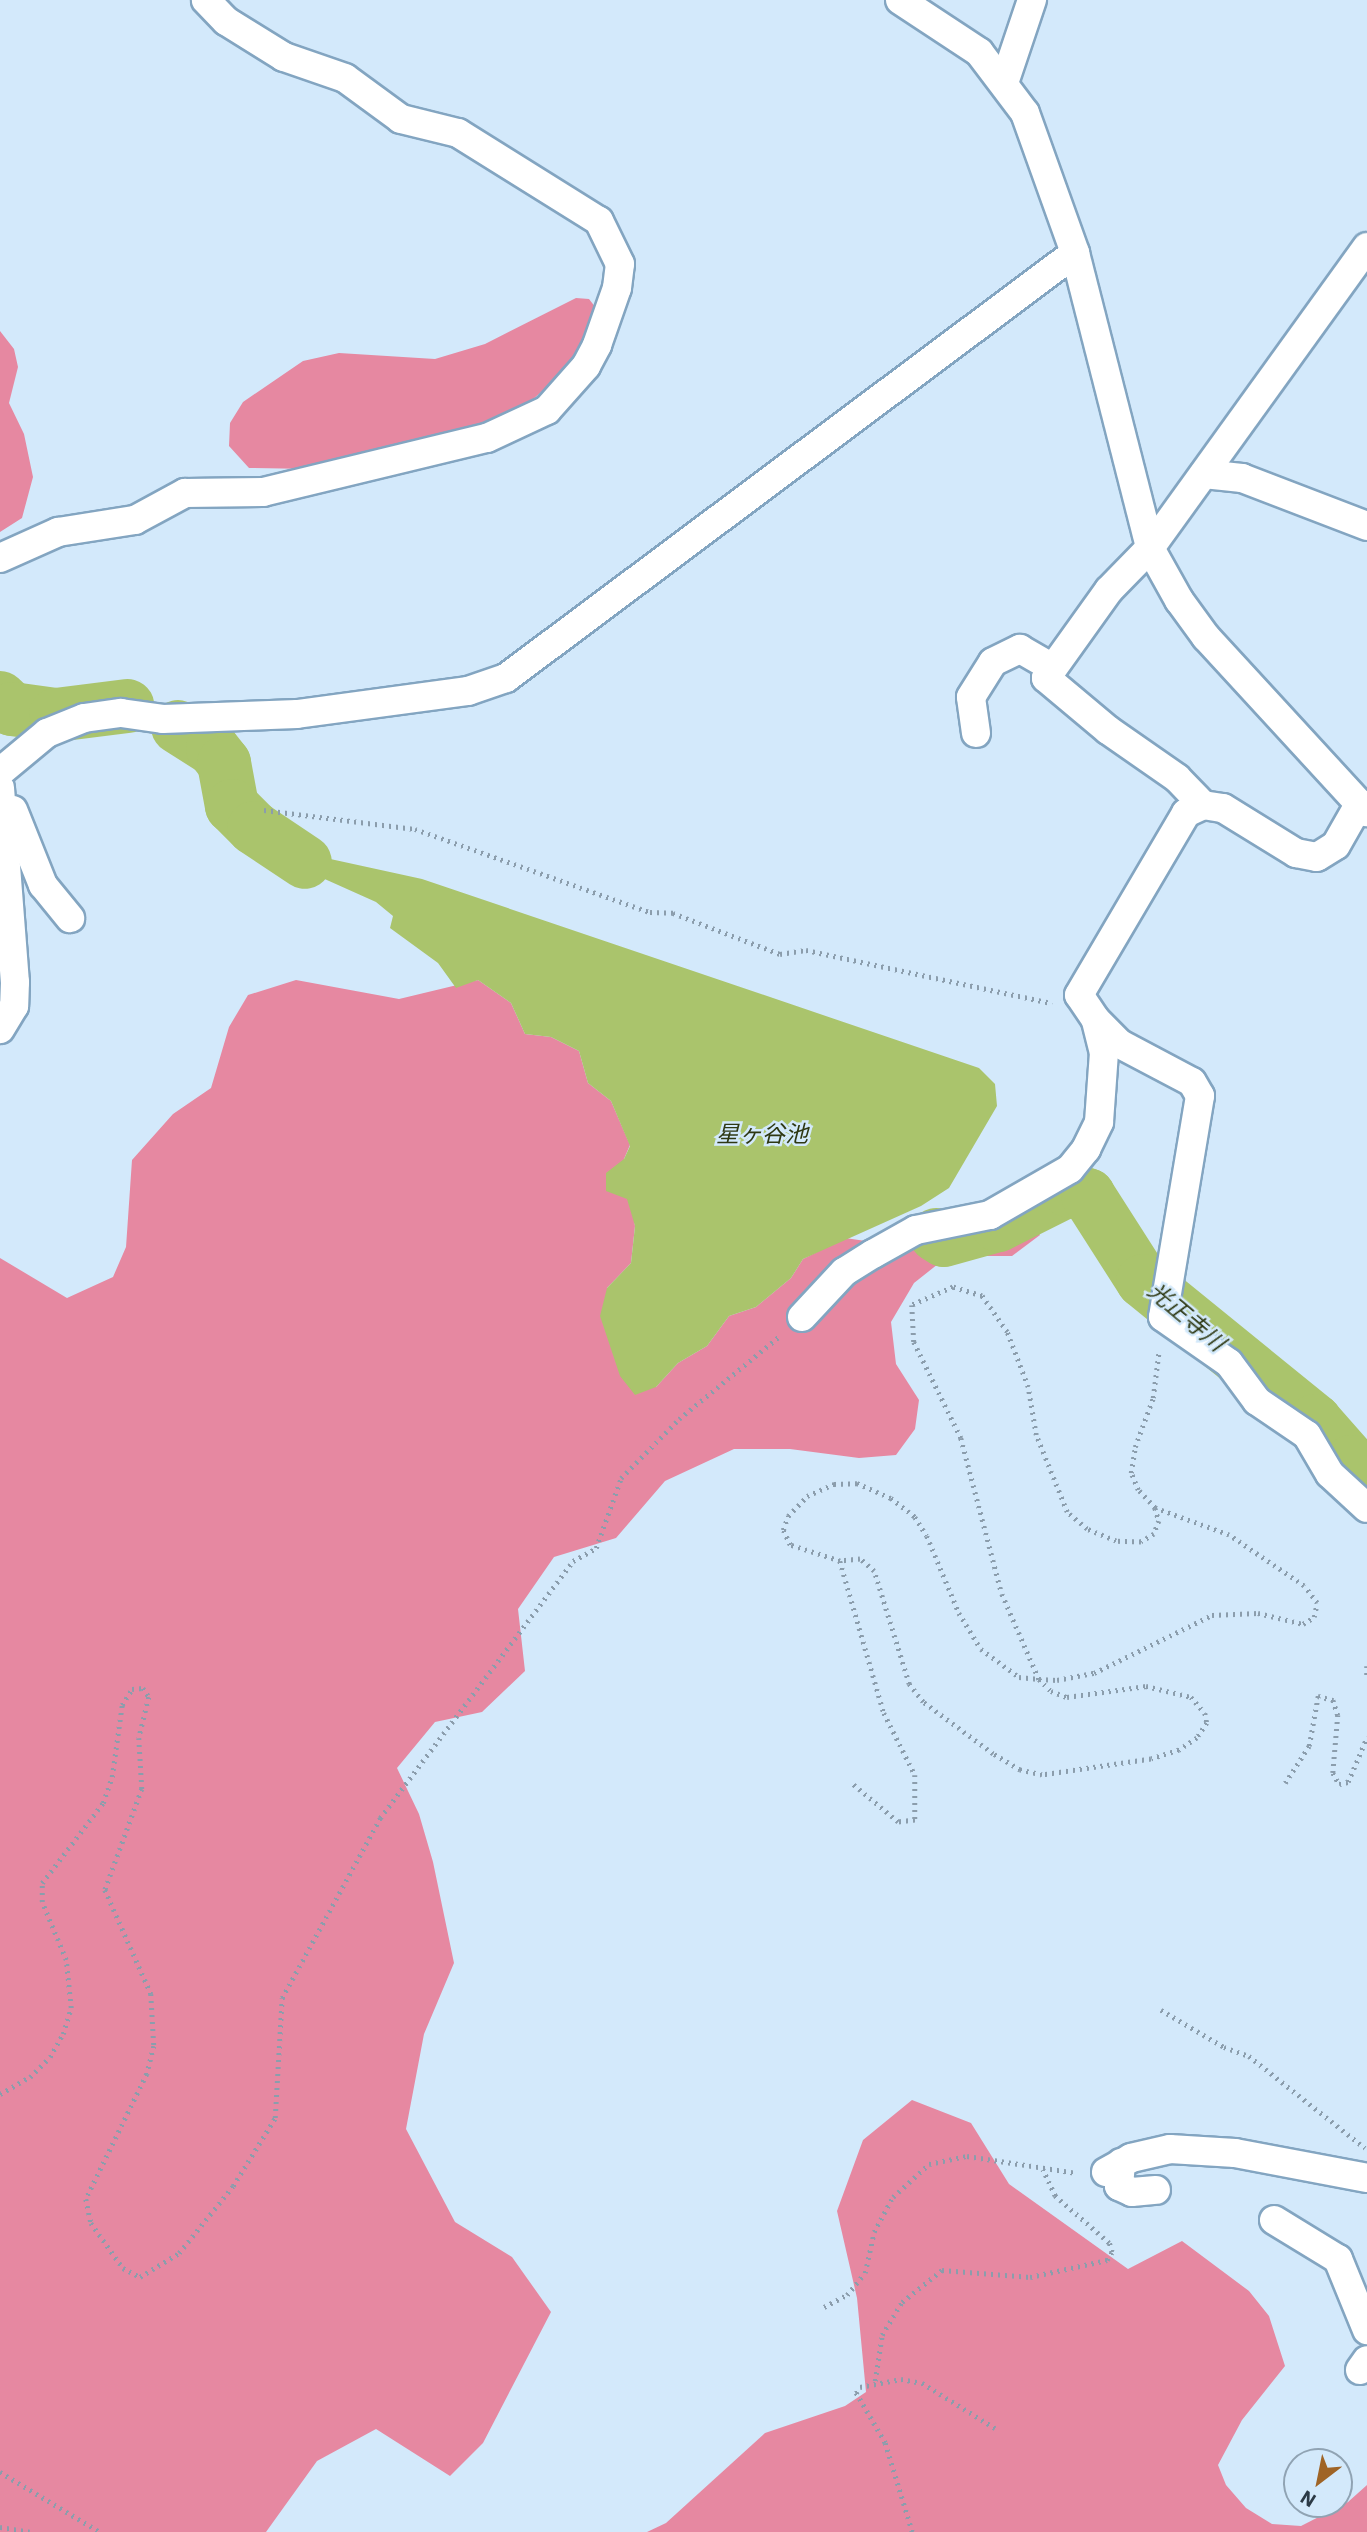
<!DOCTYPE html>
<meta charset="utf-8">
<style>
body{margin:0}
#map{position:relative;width:1367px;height:2532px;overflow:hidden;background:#d3e9fb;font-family:"IBM Plex Sans","Noto Sans JP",sans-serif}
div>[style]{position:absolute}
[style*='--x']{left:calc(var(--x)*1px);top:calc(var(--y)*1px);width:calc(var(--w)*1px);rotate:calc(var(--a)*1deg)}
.forest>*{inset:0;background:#e688a1}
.water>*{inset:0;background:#aac46c}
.river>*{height:54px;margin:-27px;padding:0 27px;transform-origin:27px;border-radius:27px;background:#aac46c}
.path>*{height:4.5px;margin-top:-2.25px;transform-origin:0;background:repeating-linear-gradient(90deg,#8b9dac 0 2px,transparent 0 7px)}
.roads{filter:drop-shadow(2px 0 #83a5c1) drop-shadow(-2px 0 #83a5c1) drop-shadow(0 2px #83a5c1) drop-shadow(0 -2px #83a5c1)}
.street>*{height:28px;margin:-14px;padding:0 14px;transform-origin:14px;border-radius:14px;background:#fff}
span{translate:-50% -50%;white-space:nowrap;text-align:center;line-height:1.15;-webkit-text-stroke:5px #d3e9fb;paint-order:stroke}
.water-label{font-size:23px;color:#2e3813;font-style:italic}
.north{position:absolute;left:1283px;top:2448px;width:70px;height:70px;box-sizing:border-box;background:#d3e9fb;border:2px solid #90a3b3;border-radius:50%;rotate:212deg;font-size:19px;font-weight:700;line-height:28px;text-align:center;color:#2c3a46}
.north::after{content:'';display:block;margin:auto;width:24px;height:32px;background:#9f6426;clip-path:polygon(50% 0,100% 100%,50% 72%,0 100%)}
</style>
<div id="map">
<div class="forest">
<div style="clip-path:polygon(576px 298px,589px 299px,596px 308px,590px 332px,565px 370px,529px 403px,489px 425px,311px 469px,249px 468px,229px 446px,230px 423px,243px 402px,303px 361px,339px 353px,435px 359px,485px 344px)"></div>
<div style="clip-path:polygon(0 331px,14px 349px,18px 367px,9px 403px,24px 434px,33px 477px,22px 518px,0 532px)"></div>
<div style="clip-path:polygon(296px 980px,399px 999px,478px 980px,511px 1003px,525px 1034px,551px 1037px,579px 1051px,588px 1083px,611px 1101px,630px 1145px,624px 1159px,635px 1226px,631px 1263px,607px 1288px,656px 1387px,678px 1363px,707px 1346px,729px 1316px,756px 1307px,791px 1278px,803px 1259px,845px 1238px,907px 1247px,950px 1245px,1029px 1217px,1040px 1235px,1012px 1256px,978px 1256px,938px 1264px,914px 1283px,891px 1322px,896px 1364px,919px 1400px,915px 1429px,896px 1455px,859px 1458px,790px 1449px,734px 1449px,665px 1481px,616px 1538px,554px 1557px,518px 1609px,525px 1671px,482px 1712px,435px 1722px,397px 1768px,419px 1814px,433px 1862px,454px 1963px,424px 2034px,406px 2129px,455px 2222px,512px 2257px,551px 2312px,483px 2443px,450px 2476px,376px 2429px,317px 2461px,266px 2532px,0 2532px,0 1258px,67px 1298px,113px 1277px,126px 1247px,132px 1160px,173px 1114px,211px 1088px,229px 1027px,248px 995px)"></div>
<div style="clip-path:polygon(912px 2100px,971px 2123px,1009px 2184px,1128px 2269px,1182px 2241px,1249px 2291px,1269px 2316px,1285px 2366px,1242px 2420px,1218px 2465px,1226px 2485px,1246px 2508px,1272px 2524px,1301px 2526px,1348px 2502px,1367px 2485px,1367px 2532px,647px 2532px,666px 2523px,765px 2433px,845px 2406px,866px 2392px,857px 2298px,837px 2211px,863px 2140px)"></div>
</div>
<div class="water">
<div style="clip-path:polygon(312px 855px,422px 879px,979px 1068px,995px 1084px,997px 1106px,949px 1188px,921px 1206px,803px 1259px,791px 1278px,756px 1307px,729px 1316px,707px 1346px,678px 1363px,656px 1387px,635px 1395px,620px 1376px,600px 1316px,607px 1288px,631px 1263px,635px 1226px,627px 1199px,606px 1191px,606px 1173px,624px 1159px,630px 1146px,611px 1101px,588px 1083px,579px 1051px,551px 1037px,525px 1034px,511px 1003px,478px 980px,456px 988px,438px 963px,390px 928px,393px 916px,376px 902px,309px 872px,305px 862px)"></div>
</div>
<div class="river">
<div style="--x:0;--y:698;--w:16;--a:43"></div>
<div style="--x:12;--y:709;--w:44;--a:7.8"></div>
<div style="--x:56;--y:715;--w:72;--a:-7.2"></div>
<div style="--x:178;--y:727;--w:41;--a:32.2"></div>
<div style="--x:213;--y:749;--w:18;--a:52"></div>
<div style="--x:224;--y:763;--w:44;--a:79.5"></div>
<div style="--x:232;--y:806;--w:31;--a:45"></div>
<div style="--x:254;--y:828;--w:61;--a:33.7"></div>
<div style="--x:936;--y:1235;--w:9;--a:32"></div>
<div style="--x:944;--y:1240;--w:56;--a:-15.5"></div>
<div style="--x:998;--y:1225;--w:78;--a:-26.6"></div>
<div style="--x:1068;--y:1190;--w:21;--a:14"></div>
<div style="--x:1088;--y:1195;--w:102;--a:57.4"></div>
<div style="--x:1143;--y:1281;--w:222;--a:39.1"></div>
<div style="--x:1315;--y:1421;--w:55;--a:48.7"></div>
<div style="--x:1351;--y:1462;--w:19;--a:32"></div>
</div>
<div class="path">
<div style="--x:264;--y:810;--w:152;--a:7.2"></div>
<div style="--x:415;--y:829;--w:249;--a:19.5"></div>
<div style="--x:650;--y:912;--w:23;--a:2"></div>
<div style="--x:673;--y:913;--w:115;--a:21"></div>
<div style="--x:780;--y:954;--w:26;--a:-9"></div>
<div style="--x:806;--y:950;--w:252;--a:12.2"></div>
<div style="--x:1155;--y:1508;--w:14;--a:73"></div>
<div style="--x:1159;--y:1521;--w:14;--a:111"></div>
<div style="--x:1154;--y:1534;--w:15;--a:148"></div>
<div style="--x:1141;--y:1542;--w:25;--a:-178"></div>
<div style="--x:1116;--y:1541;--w:31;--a:-158"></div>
<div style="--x:1087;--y:1529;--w:26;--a:-140"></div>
<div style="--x:1067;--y:1512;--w:83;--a:-111.9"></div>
<div style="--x:1036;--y:1435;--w:49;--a:-99.5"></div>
<div style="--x:1028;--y:1387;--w:59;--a:-110.9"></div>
<div style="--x:1007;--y:1332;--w:44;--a:-124.8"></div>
<div style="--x:982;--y:1296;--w:30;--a:-163"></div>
<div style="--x:953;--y:1287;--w:45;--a:156.3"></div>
<div style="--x:912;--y:1305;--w:37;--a:87"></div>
<div style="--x:914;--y:1342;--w:107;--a:63.9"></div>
<div style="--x:961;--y:1438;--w:161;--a:75.3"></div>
<div style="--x:1002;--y:1594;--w:93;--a:66.5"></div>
<div style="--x:1039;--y:1679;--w:17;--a:45"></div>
<div style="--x:1051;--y:1691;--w:17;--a:21"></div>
<div style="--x:1067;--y:1697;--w:80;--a:-7.9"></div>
<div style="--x:1146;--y:1686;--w:46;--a:13.7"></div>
<div style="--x:1191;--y:1697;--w:21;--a:49"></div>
<div style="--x:1205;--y:1713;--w:10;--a:79"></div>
<div style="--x:1207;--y:1723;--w:18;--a:124"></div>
<div style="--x:1197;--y:1738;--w:22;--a:146"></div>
<div style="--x:1179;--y:1750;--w:29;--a:162"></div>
<div style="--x:1151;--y:1759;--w:110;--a:171.6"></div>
<div style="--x:1042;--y:1775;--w:23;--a:-167"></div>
<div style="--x:1020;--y:1770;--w:31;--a:-149"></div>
<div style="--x:993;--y:1754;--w:87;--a:-143.4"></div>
<div style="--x:923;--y:1702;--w:23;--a:-128"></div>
<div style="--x:909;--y:1684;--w:118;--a:-107.2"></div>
<div style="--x:874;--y:1571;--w:18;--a:-139"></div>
<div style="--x:860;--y:1559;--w:20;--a:174"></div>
<div style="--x:840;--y:1561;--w:52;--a:-162.3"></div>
<div style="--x:790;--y:1545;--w:17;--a:-115"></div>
<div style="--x:783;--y:1530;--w:15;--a:-70"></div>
<div style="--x:788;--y:1516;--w:28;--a:-46"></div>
<div style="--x:807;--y:1496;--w:30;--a:-24"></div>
<div style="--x:834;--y:1484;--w:23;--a:-2"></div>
<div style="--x:857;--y:1483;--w:37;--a:24"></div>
<div style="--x:891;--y:1498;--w:31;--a:38"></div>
<div style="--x:915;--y:1517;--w:22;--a:58"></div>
<div style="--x:927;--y:1536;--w:83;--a:67.4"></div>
<div style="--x:959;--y:1613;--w:42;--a:58.6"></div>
<div style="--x:981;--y:1649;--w:47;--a:36.4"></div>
<div style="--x:1019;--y:1677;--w:20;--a:6"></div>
<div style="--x:1039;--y:1679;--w:18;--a:3"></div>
<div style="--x:1057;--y:1680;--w:38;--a:-11"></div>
<div style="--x:1094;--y:1673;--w:131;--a:-26.2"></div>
<div style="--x:1212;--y:1615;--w:46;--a:-2.5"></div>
<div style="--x:1258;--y:1613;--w:46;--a:13.7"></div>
<div style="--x:1303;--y:1624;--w:13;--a:-32"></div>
<div style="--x:1314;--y:1617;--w:14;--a:-78"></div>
<div style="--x:1317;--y:1603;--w:21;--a:-127"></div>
<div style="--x:1304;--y:1586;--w:91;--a:-145.8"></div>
<div style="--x:1229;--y:1535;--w:79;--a:-160"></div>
<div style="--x:1155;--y:1508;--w:25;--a:-133"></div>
<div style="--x:1138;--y:1490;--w:18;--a:-112"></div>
<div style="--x:1131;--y:1473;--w:26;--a:-81"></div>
<div style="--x:1135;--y:1447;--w:52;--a:-69.8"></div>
<div style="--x:1153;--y:1398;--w:48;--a:-82.9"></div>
<div style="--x:840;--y:1561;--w:158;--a:73.9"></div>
<div style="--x:884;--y:1713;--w:69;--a:63.4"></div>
<div style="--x:915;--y:1775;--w:45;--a:90"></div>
<div style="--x:915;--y:1820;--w:17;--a:173"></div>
<div style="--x:898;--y:1822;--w:62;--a:-140.2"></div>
<div style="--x:1367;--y:1666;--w:11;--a:90"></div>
<div style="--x:1285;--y:1783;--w:44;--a:-57"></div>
<div style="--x:1309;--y:1746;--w:51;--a:-79.8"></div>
<div style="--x:1318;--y:1696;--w:16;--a:15"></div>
<div style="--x:1333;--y:1700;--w:16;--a:72"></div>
<div style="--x:1338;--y:1715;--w:58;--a:94.9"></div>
<div style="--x:1333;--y:1773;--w:13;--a:61"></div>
<div style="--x:1339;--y:1784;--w:9;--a:-13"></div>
<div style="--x:1348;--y:1782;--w:49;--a:-67.1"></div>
<div style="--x:1161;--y:2010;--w:73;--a:30.4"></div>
<div style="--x:1224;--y:2047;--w:27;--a:20"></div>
<div style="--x:1249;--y:2056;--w:148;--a:38.4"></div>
<div style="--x:0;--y:2094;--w:34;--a:-30"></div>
<div style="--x:30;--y:2077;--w:28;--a:-45"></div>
<div style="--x:50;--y:2057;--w:26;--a:-61"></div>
<div style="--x:63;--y:2034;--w:27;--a:-73"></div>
<div style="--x:71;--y:2008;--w:48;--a:-95.9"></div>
<div style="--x:66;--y:1960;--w:63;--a:-112.5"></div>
<div style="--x:42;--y:1902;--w:19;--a:-90"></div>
<div style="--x:42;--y:1883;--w:101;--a:-52.7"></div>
<div style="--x:103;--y:1803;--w:28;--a:-71"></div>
<div style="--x:112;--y:1777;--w:73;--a:-82.1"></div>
<div style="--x:122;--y:1705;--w:19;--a:-58"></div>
<div style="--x:132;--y:1689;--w:11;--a:-5"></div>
<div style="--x:143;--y:1688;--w:11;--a:56"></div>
<div style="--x:149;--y:1697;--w:42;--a:103.7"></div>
<div style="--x:139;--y:1738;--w:51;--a:86.6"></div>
<div style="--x:142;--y:1789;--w:108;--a:110.1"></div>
<div style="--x:105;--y:1890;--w:114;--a:66.1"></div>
<div style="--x:151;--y:1994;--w:52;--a:86.7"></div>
<div style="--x:154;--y:2046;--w:29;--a:104"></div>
<div style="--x:147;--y:2074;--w:139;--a:116"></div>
<div style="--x:86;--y:2199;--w:25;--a:78"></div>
<div style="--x:91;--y:2223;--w:55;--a:54.6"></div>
<div style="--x:123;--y:2268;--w:19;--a:28"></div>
<div style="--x:140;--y:2277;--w:46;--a:-31.6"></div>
<div style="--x:179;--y:2253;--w:86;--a:-51.1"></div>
<div style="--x:233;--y:2186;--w:80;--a:-58.3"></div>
<div style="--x:275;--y:2118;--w:120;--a:-86.7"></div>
<div style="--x:282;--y:1998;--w:205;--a:-61.4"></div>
<div style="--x:380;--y:1818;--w:321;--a:-53.1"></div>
<div style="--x:573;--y:1561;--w:26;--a:-29"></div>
<div style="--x:596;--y:1548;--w:74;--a:-70.3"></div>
<div style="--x:621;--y:1478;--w:83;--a:-45.5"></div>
<div style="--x:679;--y:1419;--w:132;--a:-39.5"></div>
<div style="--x:824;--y:2307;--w:26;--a:-28"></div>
<div style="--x:847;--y:2295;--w:28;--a:-51"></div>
<div style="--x:865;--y:2273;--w:42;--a:-77.6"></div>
<div style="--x:874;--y:2232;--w:40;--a:-62"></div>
<div style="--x:893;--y:2197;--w:49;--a:-42.5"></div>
<div style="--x:929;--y:2164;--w:39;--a:-12"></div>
<div style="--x:967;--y:2156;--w:111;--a:8.8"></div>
<div style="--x:875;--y:2381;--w:47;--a:-81.3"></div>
<div style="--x:882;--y:2335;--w:39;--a:-59"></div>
<div style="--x:902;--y:2302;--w:51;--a:-38.7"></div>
<div style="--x:942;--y:2270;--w:88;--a:4.5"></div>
<div style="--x:1030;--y:2277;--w:79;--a:-12.4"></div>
<div style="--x:1107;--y:2260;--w:9;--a:-58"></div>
<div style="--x:1112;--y:2252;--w:9;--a:-108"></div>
<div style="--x:1109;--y:2243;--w:72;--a:-139"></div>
<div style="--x:1055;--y:2196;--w:29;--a:-115"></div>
<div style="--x:0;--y:2472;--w:117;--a:31"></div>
<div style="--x:0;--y:2527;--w:30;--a:9"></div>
<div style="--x:912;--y:2532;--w:93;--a:-106.9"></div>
<div style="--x:885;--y:2443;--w:58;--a:-120.1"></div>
<div style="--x:856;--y:2393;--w:7;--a:-56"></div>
<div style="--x:860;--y:2387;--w:42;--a:-11"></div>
<div style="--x:901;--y:2379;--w:21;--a:11"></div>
<div style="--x:922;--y:2383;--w:86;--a:31.7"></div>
</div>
<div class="roads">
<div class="street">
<div style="--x:900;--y:0;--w:95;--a:33.4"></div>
<div style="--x:979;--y:52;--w:76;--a:53"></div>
<div style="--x:1025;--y:113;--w:149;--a:70.3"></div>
<div style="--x:1075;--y:253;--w:304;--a:75.7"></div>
<div style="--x:1150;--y:548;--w:60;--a:60.9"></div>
<div style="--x:1179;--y:600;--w:46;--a:53.9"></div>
<div style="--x:1206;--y:637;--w:238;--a:47.4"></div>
<div style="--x:1004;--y:83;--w:88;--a:-71.4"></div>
<div style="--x:1204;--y:474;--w:38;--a:6"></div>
<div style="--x:1242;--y:478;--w:134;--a:21"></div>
<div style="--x:0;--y:558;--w:64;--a:-24.1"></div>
<div style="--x:58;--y:532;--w:78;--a:-8.9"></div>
<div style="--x:135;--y:520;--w:57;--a:-28.4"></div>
<div style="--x:185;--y:493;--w:78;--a:-0.7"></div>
<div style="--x:263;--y:492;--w:230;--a:-13.6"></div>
<div style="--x:487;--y:438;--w:66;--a:-25"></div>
<div style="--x:547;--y:410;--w:59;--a:-48.4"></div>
<div style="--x:586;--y:366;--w:24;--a:-62"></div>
<div style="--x:597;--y:345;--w:60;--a:-70.7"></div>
<div style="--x:617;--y:288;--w:24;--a:-83"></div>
<div style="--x:620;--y:264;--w:48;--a:-116"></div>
<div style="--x:599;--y:221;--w:166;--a:-148"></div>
<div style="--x:458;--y:133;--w:59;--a:-166.2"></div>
<div style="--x:401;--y:119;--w:69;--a:-143.8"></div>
<div style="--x:345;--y:78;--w:65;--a:-161"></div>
<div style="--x:284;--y:57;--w:68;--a:-148.2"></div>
<div style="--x:226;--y:21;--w:29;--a:-134"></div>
<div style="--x:976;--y:733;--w:36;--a:-98"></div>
<div style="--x:971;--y:697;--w:41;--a:-57.8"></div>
<div style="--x:993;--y:662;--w:30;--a:-26"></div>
<div style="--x:1020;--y:649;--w:36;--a:30"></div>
<div style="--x:0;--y:772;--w:61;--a:-39.7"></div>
<div style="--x:47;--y:733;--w:40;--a:-22"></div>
<div style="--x:84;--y:718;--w:37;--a:-8"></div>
<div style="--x:121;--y:713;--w:42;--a:8.1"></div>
<div style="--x:163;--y:719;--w:134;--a:-2.1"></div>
<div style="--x:297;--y:714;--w:173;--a:-7.7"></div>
<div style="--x:468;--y:691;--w:40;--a:-18.9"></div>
<div style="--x:506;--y:678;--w:710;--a:-36.76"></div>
<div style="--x:0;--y:788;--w:195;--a:85.6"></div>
<div style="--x:15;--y:982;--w:24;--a:92"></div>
<div style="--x:14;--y:1006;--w:27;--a:121"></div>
<div style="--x:1203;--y:805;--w:37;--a:-134"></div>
<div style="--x:1177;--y:778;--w:84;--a:-145.2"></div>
<div style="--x:1108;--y:730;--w:81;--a:-140"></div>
<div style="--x:1046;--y:678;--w:108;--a:-54.4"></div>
<div style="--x:1109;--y:590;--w:59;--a:-45.7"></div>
<div style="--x:1150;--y:548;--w:371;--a:-54.2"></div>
<div style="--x:13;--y:810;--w:81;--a:68.2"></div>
<div style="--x:43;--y:885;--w:43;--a:50.7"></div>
<div style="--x:1096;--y:1020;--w:34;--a:45"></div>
<div style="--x:1120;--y:1044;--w:81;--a:27.8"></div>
<div style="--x:1192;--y:1082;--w:16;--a:60"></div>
<div style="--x:1200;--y:1096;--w:224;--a:99.5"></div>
<div style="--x:1163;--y:1317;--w:80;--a:34.9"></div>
<div style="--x:1229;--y:1363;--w:47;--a:53.6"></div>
<div style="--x:1257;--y:1401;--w:60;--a:34.2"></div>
<div style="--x:1307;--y:1435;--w:45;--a:59.5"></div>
<div style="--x:1330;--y:1474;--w:50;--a:42.6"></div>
<div style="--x:802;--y:1317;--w:62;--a:-47"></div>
<div style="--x:844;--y:1272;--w:34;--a:-32"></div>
<div style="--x:873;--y:1254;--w:49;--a:-29.2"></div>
<div style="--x:916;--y:1230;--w:76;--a:-11.5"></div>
<div style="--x:990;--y:1215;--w:92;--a:-29.9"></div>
<div style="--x:1070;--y:1169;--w:26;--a:-51"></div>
<div style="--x:1086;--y:1149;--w:30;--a:-64"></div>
<div style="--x:1099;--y:1122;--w:69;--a:-85.9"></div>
<div style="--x:1104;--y:1053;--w:34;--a:-104"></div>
<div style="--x:1096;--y:1020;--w:30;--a:-124"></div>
<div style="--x:1079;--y:995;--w:211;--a:-59.5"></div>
<div style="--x:1186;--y:813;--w:19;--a:-25"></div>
<div style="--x:1203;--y:805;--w:20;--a:9"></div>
<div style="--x:1223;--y:808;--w:86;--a:31.7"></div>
<div style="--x:1296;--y:853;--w:21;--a:11"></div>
<div style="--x:1317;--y:857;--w:22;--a:-32"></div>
<div style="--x:1336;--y:845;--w:48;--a:-60.3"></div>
<div style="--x:1121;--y:2163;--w:23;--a:95"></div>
<div style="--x:1119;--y:2186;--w:14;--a:25"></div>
<div style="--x:1132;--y:2192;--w:24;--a:-5"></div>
<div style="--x:1106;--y:2172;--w:29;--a:-29"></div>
<div style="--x:1131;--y:2158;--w:40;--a:-13"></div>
<div style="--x:1170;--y:2149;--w:65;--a:3.5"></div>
<div style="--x:1235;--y:2153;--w:134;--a:10.7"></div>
<div style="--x:1274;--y:2220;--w:75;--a:31.4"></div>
<div style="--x:1338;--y:2259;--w:77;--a:67.8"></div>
<div style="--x:1360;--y:2370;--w:12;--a:-55"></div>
</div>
</div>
<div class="water-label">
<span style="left:762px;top:1133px">星ヶ谷池</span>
<span style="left:1187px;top:1316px;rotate:40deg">光正寺川</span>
</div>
<div class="north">N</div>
</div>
